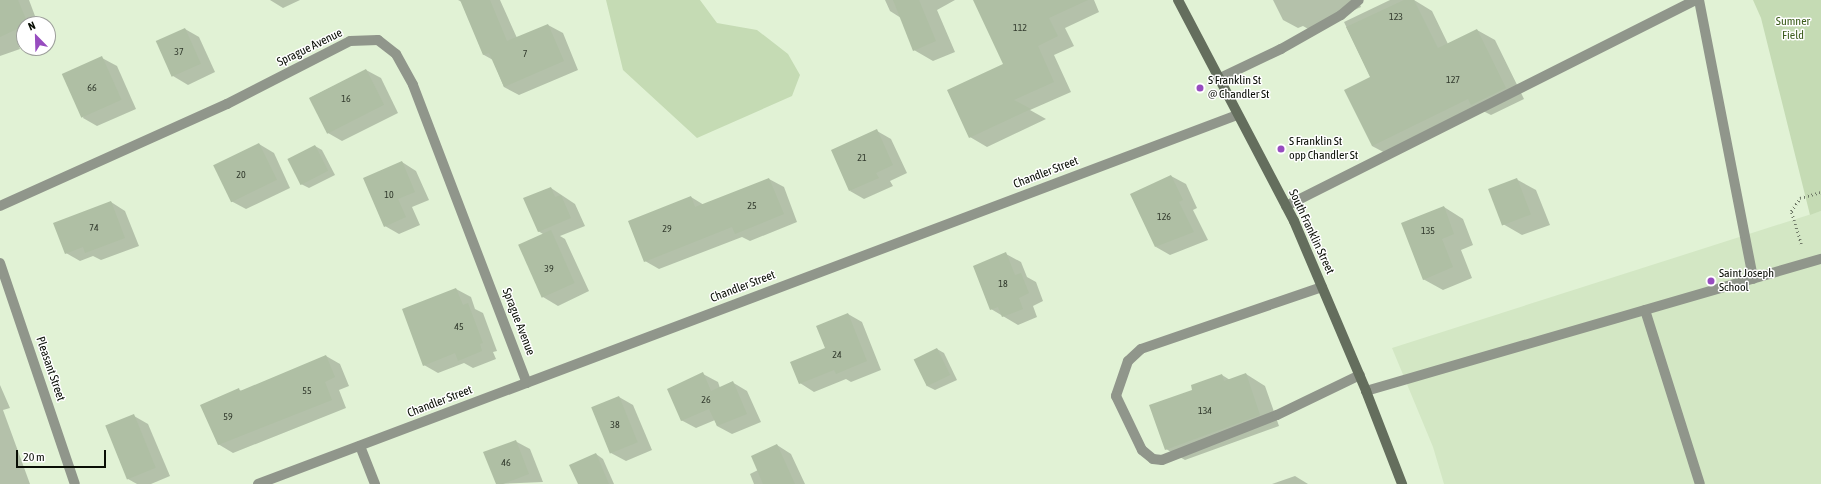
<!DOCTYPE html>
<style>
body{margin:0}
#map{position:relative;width:1821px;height:484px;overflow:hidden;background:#e1f2d5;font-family:"Asap Condensed",sans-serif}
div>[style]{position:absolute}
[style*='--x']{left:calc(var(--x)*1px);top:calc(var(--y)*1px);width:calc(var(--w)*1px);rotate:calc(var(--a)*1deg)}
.built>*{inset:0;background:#d3e7c4}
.green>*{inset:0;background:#c5dbb4}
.shadow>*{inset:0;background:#0003}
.building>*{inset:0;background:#afbfa4;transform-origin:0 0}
.path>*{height:2.5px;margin-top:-1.25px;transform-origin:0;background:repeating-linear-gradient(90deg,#707a68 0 1px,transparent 0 4px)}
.lane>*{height:10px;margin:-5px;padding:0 5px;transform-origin:5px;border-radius:5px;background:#90968b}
.street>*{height:10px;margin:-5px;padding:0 5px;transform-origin:5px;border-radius:5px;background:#90968b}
.secondary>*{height:10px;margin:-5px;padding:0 5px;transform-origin:5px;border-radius:5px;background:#646e5d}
.dots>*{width:11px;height:11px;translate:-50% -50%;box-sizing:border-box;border:2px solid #fff;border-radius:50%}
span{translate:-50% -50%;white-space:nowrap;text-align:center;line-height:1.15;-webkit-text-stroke:3px #fff;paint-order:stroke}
.number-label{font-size:10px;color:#323a2d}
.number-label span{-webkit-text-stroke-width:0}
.park-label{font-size:12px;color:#3d5d1d}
.street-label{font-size:12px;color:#090e05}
.poi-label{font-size:12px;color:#090e05}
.left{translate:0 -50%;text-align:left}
.north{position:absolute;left:16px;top:16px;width:40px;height:40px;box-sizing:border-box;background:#fff;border:1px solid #9d9f9b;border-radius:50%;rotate:337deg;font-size:11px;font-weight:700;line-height:16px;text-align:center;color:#090e05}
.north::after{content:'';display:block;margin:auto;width:14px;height:18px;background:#974cbf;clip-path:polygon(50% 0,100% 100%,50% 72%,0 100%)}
.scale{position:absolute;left:16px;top:450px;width:90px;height:18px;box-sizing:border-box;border:2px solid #090e05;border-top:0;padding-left:5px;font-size:12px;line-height:14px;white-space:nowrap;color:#090e05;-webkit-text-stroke:3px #fff;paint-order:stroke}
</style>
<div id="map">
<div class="built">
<div style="clip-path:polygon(1821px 211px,1821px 484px,1444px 484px,1433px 447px,1392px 348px)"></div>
</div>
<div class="green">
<div style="clip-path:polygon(606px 0,700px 0,717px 23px,757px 30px,788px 54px,800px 75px,792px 96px,697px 138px,623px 70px)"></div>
<div style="clip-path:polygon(1753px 0,1821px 0,1821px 211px,1810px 215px,1761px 18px)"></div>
</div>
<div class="shadow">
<div style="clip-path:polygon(0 0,29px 0,38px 24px,24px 24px,24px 41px,18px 44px,20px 49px,0 56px)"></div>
<div style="clip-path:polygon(270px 0,300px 0,283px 8px)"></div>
<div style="clip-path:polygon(458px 0,500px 0,517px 38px,548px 25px,563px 33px,578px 70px,519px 95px,504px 87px,493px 60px,484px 55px,462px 2px)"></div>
<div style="clip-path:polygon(885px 0,955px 0,937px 10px,955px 52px,933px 61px,914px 50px,901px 18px,890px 11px)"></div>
<div style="clip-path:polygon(1025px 0,1094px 0,1099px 12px,1065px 28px,1074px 46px,1054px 55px,1071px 92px,1030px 110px,1046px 119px,987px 147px,970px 137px,1004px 65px)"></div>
<div style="clip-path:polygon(1273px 0,1358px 0,1361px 7px,1310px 30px,1303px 26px,1298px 28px,1283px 20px)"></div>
<div style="clip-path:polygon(1390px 0,1414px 0,1432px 11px,1448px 44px,1477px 30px,1495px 40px,1524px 99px,1491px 115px,1483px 111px,1391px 156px,1372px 146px,1371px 78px,1344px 22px)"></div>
<div style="clip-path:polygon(185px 29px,199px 37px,215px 72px,188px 85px,173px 76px)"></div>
<div style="clip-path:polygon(102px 58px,117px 66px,136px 109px,97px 126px,83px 118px)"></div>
<div style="clip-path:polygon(366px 70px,381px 78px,398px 113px,342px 141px,328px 133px,310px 98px)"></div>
<div style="clip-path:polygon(877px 131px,891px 139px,907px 173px,890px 181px,893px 186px,864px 199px,850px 191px)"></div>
<div style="clip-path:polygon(259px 144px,274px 153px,290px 188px,246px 209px,231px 201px)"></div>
<div style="clip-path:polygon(315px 146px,322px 150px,335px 175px,309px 188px,301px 184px)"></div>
<div style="clip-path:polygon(402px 162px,416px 171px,429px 200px,412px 207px,420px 225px,399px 234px,385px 226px)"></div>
<div style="clip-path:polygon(1171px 176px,1186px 184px,1197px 208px,1193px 210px,1208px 240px,1170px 255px,1156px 247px)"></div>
<div style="clip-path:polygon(769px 179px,784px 187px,797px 222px,750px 241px,742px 237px,659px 269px,645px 261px,691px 197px,704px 205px)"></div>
<div style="clip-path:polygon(1516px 179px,1536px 190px,1550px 225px,1522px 235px,1503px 224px)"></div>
<div style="clip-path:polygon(551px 188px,575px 204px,585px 226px,560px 236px,565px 239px,589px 291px,558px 306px,543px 297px,543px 234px,538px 231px)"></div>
<div style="clip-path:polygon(111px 202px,125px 211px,139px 246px,101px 260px,93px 256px,80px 261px,66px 253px)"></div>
<div style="clip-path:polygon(1444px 207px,1463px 219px,1473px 245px,1461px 250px,1472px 278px,1443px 290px,1423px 279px)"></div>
<div style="clip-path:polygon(1006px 254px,1021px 262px,1027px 277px,1036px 282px,1043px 301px,1033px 306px,1037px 317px,1018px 325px,991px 309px)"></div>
<div style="clip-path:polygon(456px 289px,471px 297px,475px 309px,483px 313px,497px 351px,493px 352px,496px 359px,473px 368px,464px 363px,438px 373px,424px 365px)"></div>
<div style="clip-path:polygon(848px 314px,862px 322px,881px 370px,851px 382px,846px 379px,814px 392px,800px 383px,826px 348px)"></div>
<div style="clip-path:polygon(937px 349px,944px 353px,957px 380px,935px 390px,927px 386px)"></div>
<div style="clip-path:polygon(326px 356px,340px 364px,349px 386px,339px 390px,346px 408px,233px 453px,218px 444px,239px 390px,242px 391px)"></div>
<div style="clip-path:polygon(703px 374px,718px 382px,720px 388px,732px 382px,747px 391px,761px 422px,732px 434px,717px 426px,715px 420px,696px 428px,681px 420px)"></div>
<div style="clip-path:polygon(1246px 374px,1265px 386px,1279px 426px,1185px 460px,1166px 449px,1194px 391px,1222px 375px,1230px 380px)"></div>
<div style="clip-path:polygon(0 385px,10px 408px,3px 410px,30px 484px,0 484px)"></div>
<div style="clip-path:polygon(619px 397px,633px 405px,652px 450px,626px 461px,611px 453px)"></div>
<div style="clip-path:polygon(134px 416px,148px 424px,170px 476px,151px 484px,137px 484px,128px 479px)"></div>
<div style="clip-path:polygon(515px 441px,530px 449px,543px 482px,497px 484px)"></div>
<div style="clip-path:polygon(777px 445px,791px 454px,805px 484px,754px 484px,750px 474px,758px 470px)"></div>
<div style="clip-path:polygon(596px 454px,603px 459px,614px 484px,579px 484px)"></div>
<div style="clip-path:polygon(1295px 476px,1308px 484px,1272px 484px)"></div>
</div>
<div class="building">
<div style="clip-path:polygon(0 0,18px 0,28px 24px,0 37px)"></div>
<div style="clip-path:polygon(460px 0,490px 0,507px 41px,548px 24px,564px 61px,504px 87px,489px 53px,483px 55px)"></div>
<div style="clip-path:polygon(893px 0,919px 0,936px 41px,913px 51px)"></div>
<div style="clip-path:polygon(973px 0,1088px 0,1049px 18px,1058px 36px,1038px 46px,1054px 82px,1014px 100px,1031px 109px,969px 138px,947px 90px,1003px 64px)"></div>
<div style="clip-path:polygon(1404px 0,1414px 0,1438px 48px,1477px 29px,1506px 88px,1471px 105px,1468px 99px,1372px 146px,1344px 90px,1370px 77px,1346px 27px)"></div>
<div style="left:185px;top:28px;width:39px;height:32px;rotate:66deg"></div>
<div style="left:102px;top:56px;width:48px;height:44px;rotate:66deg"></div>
<div style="left:366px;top:69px;width:40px;height:64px;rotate:63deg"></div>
<div style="clip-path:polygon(877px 129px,893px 165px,876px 173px,879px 178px,849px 191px,831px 150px)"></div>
<div style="left:259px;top:143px;width:41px;height:51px;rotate:64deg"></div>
<div style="left:315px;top:145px;width:29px;height:31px;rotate:63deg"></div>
<div style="clip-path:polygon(402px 161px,415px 192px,398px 199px,406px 217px,384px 227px,363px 178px)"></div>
<div style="clip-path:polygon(1171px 175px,1183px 200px,1179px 202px,1194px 232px,1155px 247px,1130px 194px)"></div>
<div style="clip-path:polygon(769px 178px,784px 214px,735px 234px,732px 227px,644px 262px,628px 221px,691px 196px,695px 207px)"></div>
<div style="left:1517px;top:178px;width:39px;height:31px;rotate:69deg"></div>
<div style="clip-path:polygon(551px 187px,555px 197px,561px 195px,571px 218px,538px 232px,523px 198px)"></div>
<div style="clip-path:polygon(111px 201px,125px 238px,85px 253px,83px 247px,65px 254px,53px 223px)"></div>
<div style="clip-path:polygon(1444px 206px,1454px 234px,1442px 239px,1453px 267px,1423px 280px,1401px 223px)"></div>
<div style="left:551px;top:230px;width:58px;height:36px;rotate:66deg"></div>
<div style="clip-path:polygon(1006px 252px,1015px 275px,1021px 273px,1029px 293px,1019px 298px,1023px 309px,1002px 317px,998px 307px,990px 310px,973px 266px)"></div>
<div style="clip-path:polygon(456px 288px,463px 305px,468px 303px,483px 343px,480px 344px,482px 351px,458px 361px,455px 353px,423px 366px,402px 309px)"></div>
<div style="clip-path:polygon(848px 313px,867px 361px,836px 374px,834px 370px,799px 384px,790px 362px,825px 348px,816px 326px)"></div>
<div style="left:937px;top:348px;width:30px;height:26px;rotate:64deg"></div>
<div style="clip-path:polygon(326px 355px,335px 377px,325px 382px,332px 400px,218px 445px,200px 405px,239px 388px,240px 391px)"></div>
<div style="clip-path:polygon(703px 372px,711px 391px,733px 381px,747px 414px,717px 426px,709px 409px,681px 421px,667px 389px)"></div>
<div style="clip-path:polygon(1246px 373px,1260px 415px,1165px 450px,1149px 405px,1192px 390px,1191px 385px,1222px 374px,1224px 381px)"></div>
<div style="left:619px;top:396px;width:50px;height:30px;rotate:68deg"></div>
<div style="left:134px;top:414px;width:58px;height:31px;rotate:68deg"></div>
<div style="clip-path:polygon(516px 440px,529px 474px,503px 484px,496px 484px,483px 452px)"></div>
<div style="clip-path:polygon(777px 444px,795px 484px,763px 484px,751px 456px)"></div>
<div style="clip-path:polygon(596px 453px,609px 484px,578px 484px,569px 465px)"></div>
</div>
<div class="path">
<div style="--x:1801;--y:244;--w:34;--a:-107"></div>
<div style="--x:1791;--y:211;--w:16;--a:-55"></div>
<div style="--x:1800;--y:198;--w:22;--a:-16"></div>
</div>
<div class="lane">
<div style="--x:1699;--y:0;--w:284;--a:79"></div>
<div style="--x:1218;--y:79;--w:70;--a:-25.5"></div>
<div style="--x:1281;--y:49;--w:69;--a:-29.5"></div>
<div style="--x:1341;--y:15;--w:23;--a:-40"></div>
<div style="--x:1286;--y:206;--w:458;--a:-26.7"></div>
<div style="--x:1322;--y:287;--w:191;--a:161.1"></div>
<div style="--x:1141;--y:349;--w:18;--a:137"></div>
<div style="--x:1128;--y:361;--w:37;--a:109"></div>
<div style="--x:1116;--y:396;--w:60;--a:64.3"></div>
<div style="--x:1142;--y:450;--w:14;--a:39"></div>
<div style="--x:1153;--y:459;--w:9;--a:6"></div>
<div style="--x:1162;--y:460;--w:123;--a:-21.4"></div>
<div style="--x:1277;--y:415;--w:92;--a:-25.7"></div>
<div style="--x:1645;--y:310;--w:182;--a:72.5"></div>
<div style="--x:1366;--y:391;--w:474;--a:-16.2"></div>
</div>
<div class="street">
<div style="--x:0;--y:206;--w:249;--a:-24.2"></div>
<div style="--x:227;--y:104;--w:138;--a:-27.1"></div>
<div style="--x:350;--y:41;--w:28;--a:-2"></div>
<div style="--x:378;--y:40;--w:23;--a:38"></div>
<div style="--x:396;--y:54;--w:35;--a:61"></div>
<div style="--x:413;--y:85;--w:319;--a:69.1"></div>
<div style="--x:0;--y:263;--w:233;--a:71.3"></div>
<div style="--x:360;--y:446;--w:41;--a:68.5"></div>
<div style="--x:258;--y:484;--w:1046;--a:-20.65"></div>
</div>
<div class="secondary">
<div style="--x:1178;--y:0;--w:250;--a:62.3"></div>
<div style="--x:1294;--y:221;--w:185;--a:67"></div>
<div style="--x:1366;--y:391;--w:100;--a:68.8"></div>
</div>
<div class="dots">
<div style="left:1200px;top:88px;background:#974cbf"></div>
<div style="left:1281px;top:149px;background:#974cbf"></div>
<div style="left:1711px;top:281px;background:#974cbf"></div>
</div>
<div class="number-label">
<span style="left:1396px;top:17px">123</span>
<span style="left:1020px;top:28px">112</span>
<span style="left:179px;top:52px">37</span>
<span style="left:525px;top:54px">7</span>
<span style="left:1453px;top:80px">127</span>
<span style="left:92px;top:88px">66</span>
<span style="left:346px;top:99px">16</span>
<span style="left:862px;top:158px">21</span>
<span style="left:241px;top:175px">20</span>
<span style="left:389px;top:195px">10</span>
<span style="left:752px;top:206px">25</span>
<span style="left:1164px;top:217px">126</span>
<span style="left:94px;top:228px">74</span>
<span style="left:667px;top:229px">29</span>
<span style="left:1428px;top:231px">135</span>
<span style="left:549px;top:269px">39</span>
<span style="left:1003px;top:284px">18</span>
<span style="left:459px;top:327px">45</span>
<span style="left:837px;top:355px">24</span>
<span style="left:307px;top:391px">55</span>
<span style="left:706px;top:400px">26</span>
<span style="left:1205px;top:411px">134</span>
<span style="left:228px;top:417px">59</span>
<span style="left:615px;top:425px">38</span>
<span style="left:506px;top:463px">46</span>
</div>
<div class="park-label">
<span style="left:1793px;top:29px">Sumner<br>Field</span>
</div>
<div class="street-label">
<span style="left:310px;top:48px;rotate:-26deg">Sprague Avenue</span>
<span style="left:1046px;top:173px;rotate:-21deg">Chandler Street</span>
<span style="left:1311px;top:232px;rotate:65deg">South Franklin Street</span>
<span style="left:743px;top:287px;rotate:-21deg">Chandler Street</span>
<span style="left:518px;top:322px;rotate:69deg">Sprague Avenue</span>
<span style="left:50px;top:369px;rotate:71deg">Pleasant Street</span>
<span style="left:440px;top:402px;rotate:-21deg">Chandler Street</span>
</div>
<div class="poi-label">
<span class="left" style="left:1208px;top:88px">S Franklin St<br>@ Chandler St</span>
<span class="left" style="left:1289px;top:149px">S Franklin St<br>opp Chandler St</span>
<span class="left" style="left:1719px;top:281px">Saint Joseph<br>School</span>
</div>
<div class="north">N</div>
<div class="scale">20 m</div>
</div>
